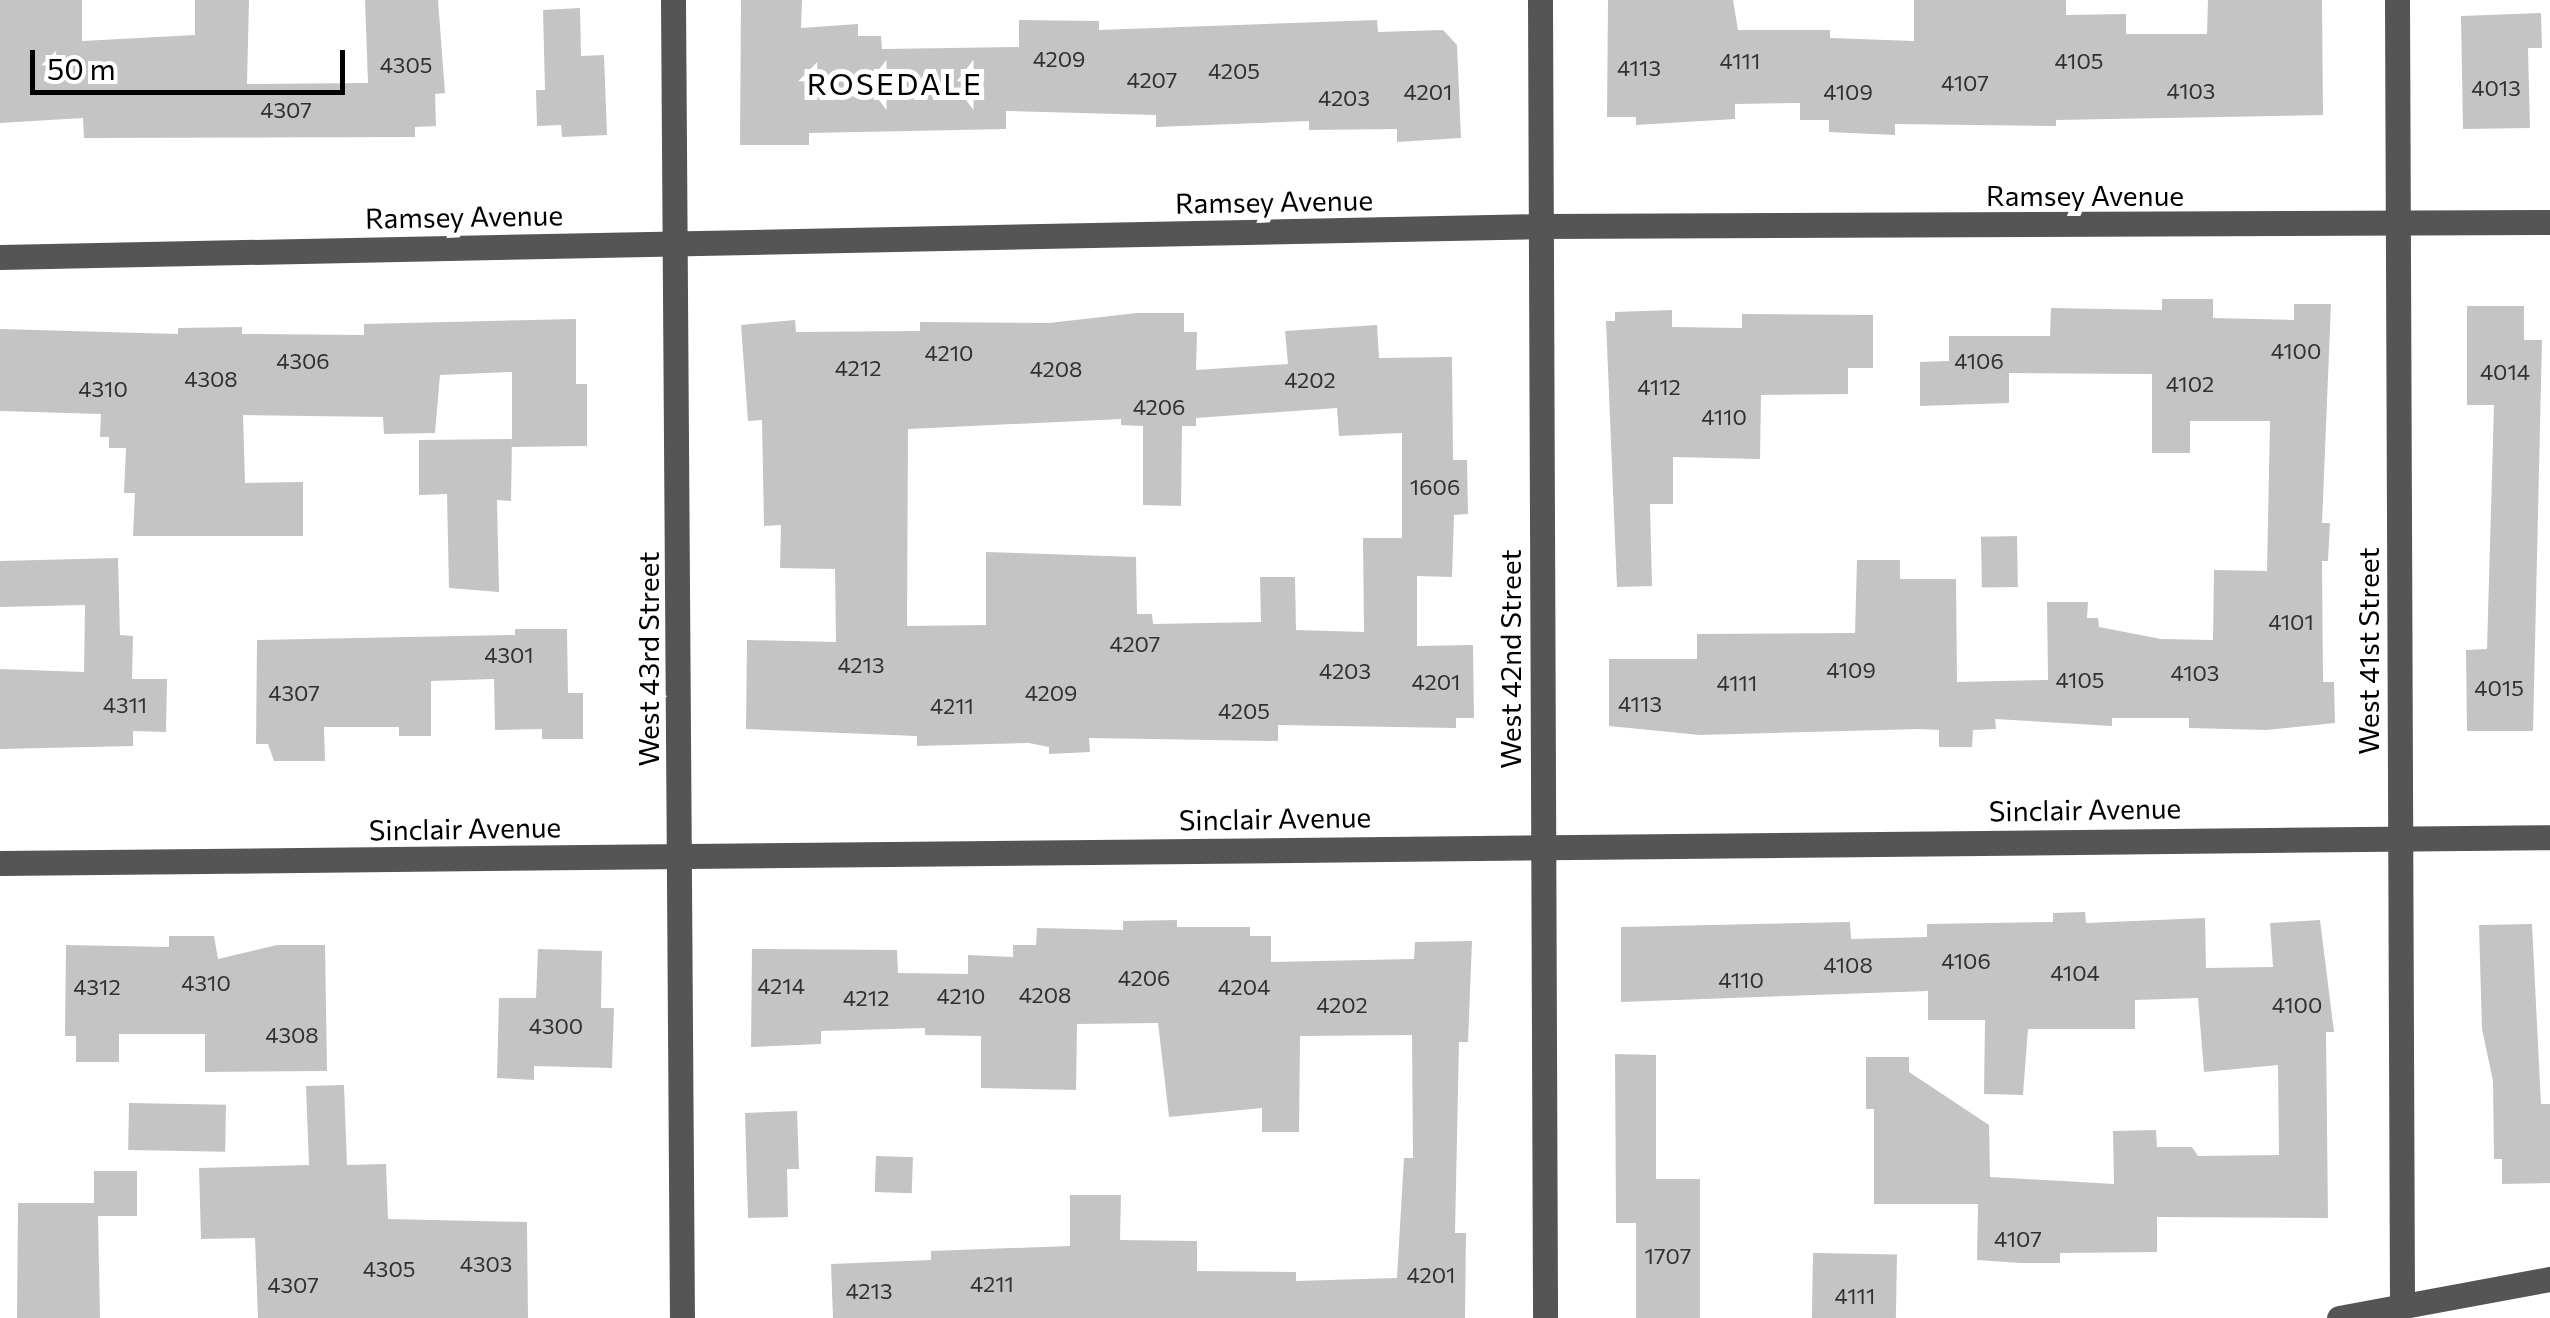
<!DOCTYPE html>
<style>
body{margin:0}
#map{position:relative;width:2550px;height:1318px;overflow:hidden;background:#fff;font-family:Commissioner,sans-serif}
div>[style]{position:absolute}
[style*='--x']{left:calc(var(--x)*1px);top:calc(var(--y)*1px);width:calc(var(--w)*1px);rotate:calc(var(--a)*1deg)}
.building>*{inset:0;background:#c4c4c4;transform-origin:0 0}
.minor>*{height:25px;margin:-12.5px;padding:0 12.5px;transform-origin:12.5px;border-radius:12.5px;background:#555}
span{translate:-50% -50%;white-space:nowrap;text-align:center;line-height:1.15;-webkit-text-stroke:10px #fff;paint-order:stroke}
.number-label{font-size:22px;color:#313131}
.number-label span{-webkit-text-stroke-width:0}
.street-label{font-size:28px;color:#000}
.neighbourhood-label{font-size:30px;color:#000;letter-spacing:2.5px}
.scale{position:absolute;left:30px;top:50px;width:315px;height:45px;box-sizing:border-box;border:5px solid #000;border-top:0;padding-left:12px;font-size:30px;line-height:35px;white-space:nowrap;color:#000;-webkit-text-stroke:8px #fff;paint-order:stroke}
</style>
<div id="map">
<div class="building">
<div style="clip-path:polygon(0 0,82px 0,82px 41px,195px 35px,195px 0,249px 0,247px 84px,368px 83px,365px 0,438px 0,445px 93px,435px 94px,436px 126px,415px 127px,415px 137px,84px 138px,83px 118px,0 123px)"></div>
<div style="clip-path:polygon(741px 0,802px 0,801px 28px,858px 24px,858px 36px,881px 36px,882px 49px,1019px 47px,1019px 20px,1099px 21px,1099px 30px,1377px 20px,1378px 32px,1443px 30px,1457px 45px,1461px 138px,1397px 142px,1397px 129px,1309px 130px,1309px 121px,1156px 127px,1156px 115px,1006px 111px,1006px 129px,809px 133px,809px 145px,740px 145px)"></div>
<div style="clip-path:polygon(1608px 0,1733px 0,1738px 30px,1830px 30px,1830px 38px,1914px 41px,1914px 0,2066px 0,2066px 15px,2126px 14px,2126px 34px,2207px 34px,2208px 0,2322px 0,2323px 115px,2056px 120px,2056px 126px,1895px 124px,1895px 135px,1829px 132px,1829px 120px,1800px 120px,1800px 103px,1735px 104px,1735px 119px,1636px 125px,1636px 117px,1607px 117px)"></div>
<div style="clip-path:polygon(580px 8px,581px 56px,604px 55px,607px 135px,562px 137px,561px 125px,537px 126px,536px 90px,545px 90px,543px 10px)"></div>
<div style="clip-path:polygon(2541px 13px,2542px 48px,2528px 48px,2530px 128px,2463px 129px,2461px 16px)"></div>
<div style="clip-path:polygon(2162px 299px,2213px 299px,2213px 318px,2294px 320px,2294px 304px,2331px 304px,2322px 523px,2330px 523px,2328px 561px,2322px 561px,2323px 682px,2334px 682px,2335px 723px,2266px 730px,2189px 728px,2189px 718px,2112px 718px,2112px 726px,1995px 719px,1996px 729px,1973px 730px,1972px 747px,1939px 747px,1939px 730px,1920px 729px,1700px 735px,1609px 726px,1609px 659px,1697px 659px,1697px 634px,1855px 633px,1857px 560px,1900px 560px,1900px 579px,1956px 579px,1957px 682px,2048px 680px,2047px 602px,2088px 602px,2087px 618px,2098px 618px,2099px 627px,2161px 639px,2213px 640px,2214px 570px,2267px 571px,2270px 421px,2190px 421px,2190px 453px,2152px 453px,2152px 374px,2009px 373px,2009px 403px,1920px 406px,1920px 362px,1949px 361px,1949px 336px,2050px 336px,2051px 308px,2162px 310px)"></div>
<div style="clip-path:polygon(2467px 306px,2524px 306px,2524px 340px,2542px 340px,2533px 731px,2467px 731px,2466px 650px,2487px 649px,2494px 405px,2467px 405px)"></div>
<div style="clip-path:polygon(1672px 310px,1672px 327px,1742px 328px,1742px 314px,1873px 315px,1873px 368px,1848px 368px,1848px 394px,1761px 395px,1760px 459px,1673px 457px,1673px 504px,1650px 504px,1652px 586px,1617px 587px,1606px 321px,1615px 321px,1615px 312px)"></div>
<div style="clip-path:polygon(evenodd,1137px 313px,1184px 313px,1184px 332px,1197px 332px,1196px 370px,1288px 364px,1285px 331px,1377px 325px,1379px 358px,1452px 357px,1453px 460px,1467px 460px,1468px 514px,1454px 515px,1452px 577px,1417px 576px,1417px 646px,1473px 645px,1474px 718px,1456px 718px,1456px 728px,1278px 725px,1278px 741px,1089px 738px,1090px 752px,1049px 754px,1049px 747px,1029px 743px,917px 746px,917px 736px,746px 729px,747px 640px,836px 642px,835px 569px,780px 568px,781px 525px,764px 526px,762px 420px,748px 421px,741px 325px,795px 320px,796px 332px,920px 331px,920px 322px,1049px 323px,1137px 313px,1337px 408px,1339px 436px,1402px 433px,1402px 538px,1363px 538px,1364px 632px,1296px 630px,1295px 577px,1260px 577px,1261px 622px,1153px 624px,1152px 614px,1137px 614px,1136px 557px,986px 552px,986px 625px,907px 626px,908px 429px,1121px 419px,1121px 425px,1143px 426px,1143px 505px,1181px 506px,1182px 426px,1196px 426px,1196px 418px,1337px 408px)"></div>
<div style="clip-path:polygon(576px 319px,576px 384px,587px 384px,587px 446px,512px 447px,512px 372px,440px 375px,435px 433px,384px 434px,383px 417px,243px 415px,245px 483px,303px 482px,303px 536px,133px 536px,135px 493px,124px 493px,126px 448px,109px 448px,109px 437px,100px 437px,101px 414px,0 411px,0 329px,178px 334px,178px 328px,242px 327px,242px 334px,364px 335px,364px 324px)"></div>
<div style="clip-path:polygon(512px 439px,511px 501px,497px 500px,499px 592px,449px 588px,447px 494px,419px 495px,419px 440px)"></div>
<div style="left:2017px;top:536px;width:51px;height:36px;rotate:89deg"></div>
<div style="clip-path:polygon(118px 558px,120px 635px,133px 636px,132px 679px,167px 679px,166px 732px,133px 731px,133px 746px,0 749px,0 669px,84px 672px,85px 605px,0 607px,0 561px)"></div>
<div style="clip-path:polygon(515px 629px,567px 629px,568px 693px,583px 693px,583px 739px,542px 739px,542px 729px,495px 730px,494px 679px,431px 681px,431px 736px,399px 736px,399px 727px,324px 727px,325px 761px,274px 761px,268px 744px,256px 744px,257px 640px,515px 635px)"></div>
<div style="clip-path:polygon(2085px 912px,2086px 923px,2205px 918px,2206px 968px,2273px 967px,2270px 923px,2320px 920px,2334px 1032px,2326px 1032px,2328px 1218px,2157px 1217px,2157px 1252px,2060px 1253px,2060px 1263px,2021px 1263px,1977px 1260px,1978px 1204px,1874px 1204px,1874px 1109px,1866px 1109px,1866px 1057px,1909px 1057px,1909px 1072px,1989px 1125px,1990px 1177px,2114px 1184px,2113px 1131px,2156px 1130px,2157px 1147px,2192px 1147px,2198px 1156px,2279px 1155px,2278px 1065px,2204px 1072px,2198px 998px,2135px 1000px,2135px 1029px,2028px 1029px,2023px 1095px,1984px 1094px,1985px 1020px,1928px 1020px,1928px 991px,1621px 1002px,1621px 927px,1850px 922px,1851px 939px,1927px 937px,1927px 924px,2053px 922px,2053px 913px)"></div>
<div style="clip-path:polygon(1177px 920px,1177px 927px,1250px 927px,1250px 936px,1271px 936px,1271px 962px,1414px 959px,1415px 942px,1472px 941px,1468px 1042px,1459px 1042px,1455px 1233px,1466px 1233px,1465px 1318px,833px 1318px,831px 1264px,931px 1260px,931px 1251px,1070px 1246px,1070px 1195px,1121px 1195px,1120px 1240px,1197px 1241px,1197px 1271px,1296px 1272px,1296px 1281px,1397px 1278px,1404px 1158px,1413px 1158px,1412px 1035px,1300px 1036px,1299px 1132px,1262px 1132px,1262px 1108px,1169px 1117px,1158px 1023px,1077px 1024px,1076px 1090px,981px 1088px,981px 1036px,925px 1035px,925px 1028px,821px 1031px,821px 1044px,751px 1047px,752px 949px,897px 950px,898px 973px,968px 974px,968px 955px,1013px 957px,1013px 945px,1036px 945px,1037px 928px,1123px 930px,1123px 921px)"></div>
<div style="clip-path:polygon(2532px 924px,2541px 1104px,2550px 1104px,2550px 1183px,2502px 1184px,2502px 1159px,2494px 1159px,2493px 1081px,2482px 1029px,2479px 925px)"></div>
<div style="clip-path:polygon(169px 936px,214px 936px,218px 959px,277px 945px,325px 945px,327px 1071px,205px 1072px,205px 1034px,119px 1034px,119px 1062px,76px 1062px,76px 1036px,65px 1036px,66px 945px,169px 947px)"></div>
<div style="clip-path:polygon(538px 949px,602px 951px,601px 1008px,614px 1008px,612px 1068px,534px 1066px,534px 1080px,497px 1078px,499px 998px,536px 998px)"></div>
<div style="clip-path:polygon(1615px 1054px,1656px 1055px,1656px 1179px,1700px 1179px,1700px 1318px,1636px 1318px,1636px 1223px,1616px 1223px)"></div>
<div style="clip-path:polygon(344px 1085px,347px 1165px,386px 1164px,388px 1219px,527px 1222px,528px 1318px,258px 1318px,255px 1238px,201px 1239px,199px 1168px,309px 1165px,306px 1086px)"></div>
<div style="left:129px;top:1103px;width:97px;height:47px;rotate:1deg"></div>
<div style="clip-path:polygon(797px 1111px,799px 1169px,787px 1169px,788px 1217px,748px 1218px,745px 1113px)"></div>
<div style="left:876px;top:1156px;width:37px;height:36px;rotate:2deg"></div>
<div style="clip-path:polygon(94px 1171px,137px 1171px,137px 1216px,98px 1216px,100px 1318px,17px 1318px,18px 1203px,94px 1203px)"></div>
<div style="left:1813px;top:1253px;width:84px;height:65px;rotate:1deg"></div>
</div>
<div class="minor">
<div style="--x:673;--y:0;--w:1318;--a:89.61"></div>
<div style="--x:1540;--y:0;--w:1318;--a:89.78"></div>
<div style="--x:2397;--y:0;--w:1303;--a:89.78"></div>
<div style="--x:0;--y:257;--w:1541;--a:-1.15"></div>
<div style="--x:1541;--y:226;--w:1009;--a:-0.23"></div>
<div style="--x:0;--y:863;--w:2550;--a:-0.58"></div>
<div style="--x:2339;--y:1318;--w:215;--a:-10.5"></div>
</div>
<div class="number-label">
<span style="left:1059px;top:59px">4209</span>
<span style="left:1740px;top:61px">4111</span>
<span style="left:2079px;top:61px">4105</span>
<span style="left:406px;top:65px">4305</span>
<span style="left:1639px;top:68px">4113</span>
<span style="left:1234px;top:71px">4205</span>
<span style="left:1152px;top:80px">4207</span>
<span style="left:1965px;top:83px">4107</span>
<span style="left:2496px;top:88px">4013</span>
<span style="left:2191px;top:91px">4103</span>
<span style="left:1428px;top:92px">4201</span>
<span style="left:1848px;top:92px">4109</span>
<span style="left:1344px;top:98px">4203</span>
<span style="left:286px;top:110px">4307</span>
<span style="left:2296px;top:351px">4100</span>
<span style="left:949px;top:353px">4210</span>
<span style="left:303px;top:361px">4306</span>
<span style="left:1979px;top:361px">4106</span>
<span style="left:858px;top:368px">4212</span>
<span style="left:1056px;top:369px">4208</span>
<span style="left:2505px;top:372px">4014</span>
<span style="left:211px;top:379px">4308</span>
<span style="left:1310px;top:380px">4202</span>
<span style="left:2190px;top:384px">4102</span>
<span style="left:1659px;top:387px">4112</span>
<span style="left:103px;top:389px">4310</span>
<span style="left:1159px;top:407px">4206</span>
<span style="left:1724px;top:417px">4110</span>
<span style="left:1435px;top:487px">1606</span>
<span style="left:2291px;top:622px">4101</span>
<span style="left:1135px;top:644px">4207</span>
<span style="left:509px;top:655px">4301</span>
<span style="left:861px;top:665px">4213</span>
<span style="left:1851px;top:670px">4109</span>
<span style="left:1345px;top:671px">4203</span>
<span style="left:2195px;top:673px">4103</span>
<span style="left:2080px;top:680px">4105</span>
<span style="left:1436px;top:682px">4201</span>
<span style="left:1737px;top:683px">4111</span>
<span style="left:2499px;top:688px">4015</span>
<span style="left:294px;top:693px">4307</span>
<span style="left:1051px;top:693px">4209</span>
<span style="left:1640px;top:704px">4113</span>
<span style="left:125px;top:705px">4311</span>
<span style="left:952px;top:706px">4211</span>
<span style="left:1244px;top:711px">4205</span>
<span style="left:1966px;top:961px">4106</span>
<span style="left:1848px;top:965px">4108</span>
<span style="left:2075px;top:973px">4104</span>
<span style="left:1144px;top:978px">4206</span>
<span style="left:1741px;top:980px">4110</span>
<span style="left:206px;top:983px">4310</span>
<span style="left:781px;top:986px">4214</span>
<span style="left:97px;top:987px">4312</span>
<span style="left:1244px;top:987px">4204</span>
<span style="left:1045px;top:995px">4208</span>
<span style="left:961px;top:996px">4210</span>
<span style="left:866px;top:998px">4212</span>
<span style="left:1342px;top:1005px">4202</span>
<span style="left:2297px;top:1005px">4100</span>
<span style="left:556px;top:1026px">4300</span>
<span style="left:292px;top:1035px">4308</span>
<span style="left:2018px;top:1239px">4107</span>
<span style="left:1668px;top:1256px">1707</span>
<span style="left:486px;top:1264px">4303</span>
<span style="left:389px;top:1269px">4305</span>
<span style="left:1431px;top:1275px">4201</span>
<span style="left:992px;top:1284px">4211</span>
<span style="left:293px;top:1285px">4307</span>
<span style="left:869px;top:1291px">4213</span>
<span style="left:1855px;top:1296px">4111</span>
</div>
<div class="street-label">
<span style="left:2085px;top:195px">Ramsey Avenue</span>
<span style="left:1274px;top:201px;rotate:-1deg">Ramsey Avenue</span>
<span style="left:464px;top:216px;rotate:-1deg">Ramsey Avenue</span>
<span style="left:2368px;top:651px;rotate:-90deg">West 41st Street</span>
<span style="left:648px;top:659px;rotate:-90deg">West 43rd Street</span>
<span style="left:1510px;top:659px;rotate:-90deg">West 42nd Street</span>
<span style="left:2085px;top:809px;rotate:-1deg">Sinclair Avenue</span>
<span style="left:1275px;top:818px;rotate:-1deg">Sinclair Avenue</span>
<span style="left:465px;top:828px;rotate:-1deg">Sinclair Avenue</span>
</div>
<div class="neighbourhood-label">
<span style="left:895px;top:83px">ROSEDALE</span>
</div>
<div class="scale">50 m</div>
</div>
